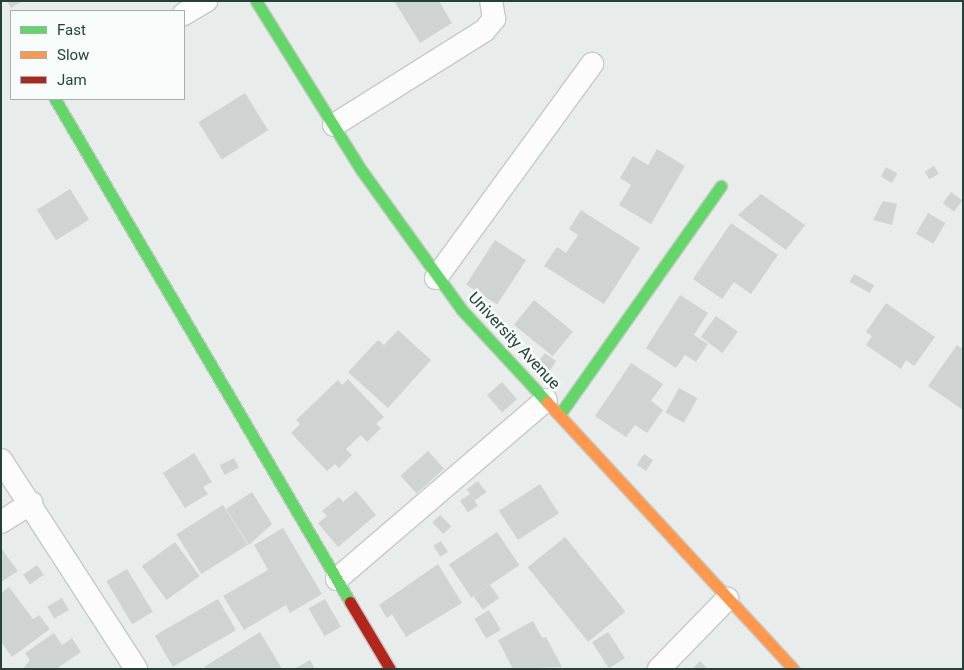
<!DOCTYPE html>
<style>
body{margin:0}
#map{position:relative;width:964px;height:670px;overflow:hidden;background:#e8edeb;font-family:Roboto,sans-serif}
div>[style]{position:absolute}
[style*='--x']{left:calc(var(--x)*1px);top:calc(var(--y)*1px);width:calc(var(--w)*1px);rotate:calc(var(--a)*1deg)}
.building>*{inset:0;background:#cfd4d2;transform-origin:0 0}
.roads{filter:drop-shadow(1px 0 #c5cac8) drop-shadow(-1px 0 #c5cac8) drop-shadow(0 1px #c5cac8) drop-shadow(0 -1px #c5cac8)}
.street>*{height:22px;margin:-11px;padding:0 11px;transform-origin:11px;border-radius:11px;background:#fcfcfc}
.fast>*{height:11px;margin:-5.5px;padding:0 5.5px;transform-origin:5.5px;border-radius:5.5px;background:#63d668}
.slow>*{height:11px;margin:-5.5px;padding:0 5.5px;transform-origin:5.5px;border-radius:5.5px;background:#ff974d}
.jam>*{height:11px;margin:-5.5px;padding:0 5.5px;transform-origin:5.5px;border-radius:5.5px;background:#b3261e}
span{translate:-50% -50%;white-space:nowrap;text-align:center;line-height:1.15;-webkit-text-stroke:5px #f7fbf9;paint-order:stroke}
.street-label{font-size:16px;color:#24423a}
.frame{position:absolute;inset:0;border:2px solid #24423a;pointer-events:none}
.legend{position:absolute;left:10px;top:10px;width:175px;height:90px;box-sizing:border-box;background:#f7fbf9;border:1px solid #a3b1ad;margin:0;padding:6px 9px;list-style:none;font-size:15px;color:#24423a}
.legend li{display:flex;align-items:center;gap:10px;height:25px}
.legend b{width:25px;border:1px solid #a3b1ad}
</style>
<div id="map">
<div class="building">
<div style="clip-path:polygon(7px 1px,23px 1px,11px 8px)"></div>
<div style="clip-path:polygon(394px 1px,439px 1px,452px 23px,420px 43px)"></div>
<div style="left:245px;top:93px;width:44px;height:55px;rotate:58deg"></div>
<div style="clip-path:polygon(657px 149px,685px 166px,651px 224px,619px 205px,631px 185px,620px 178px,633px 156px,648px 165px)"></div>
<div style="left:934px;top:166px;width:9px;height:11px;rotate:58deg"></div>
<div style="left:886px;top:167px;width:13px;height:11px;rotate:29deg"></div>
<div style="left:70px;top:189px;width:36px;height:39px;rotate:58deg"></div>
<div style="left:951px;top:192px;width:14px;height:14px;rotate:36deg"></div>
<div style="clip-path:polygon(761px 194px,805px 225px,786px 250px,738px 215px)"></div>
<div style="clip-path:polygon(883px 201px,897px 204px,892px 225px,873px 220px)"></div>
<div style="clip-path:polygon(581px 210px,640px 248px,604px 304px,544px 266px,557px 247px,566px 253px,578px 235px,569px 229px)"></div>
<div style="left:928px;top:213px;width:20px;height:24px;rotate:30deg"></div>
<div style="clip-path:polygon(731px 223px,778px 255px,751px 294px,734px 282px,722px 299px,693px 279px)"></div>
<div style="left:495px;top:240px;width:37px;height:53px;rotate:33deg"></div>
<div style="left:854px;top:274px;width:23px;height:9px;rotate:29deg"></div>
<div style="clip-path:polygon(680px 295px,708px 313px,694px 335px,708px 344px,696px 362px,685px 355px,676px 368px,646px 348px)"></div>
<div style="left:534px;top:300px;width:50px;height:32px;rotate:39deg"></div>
<div style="clip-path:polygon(886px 303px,935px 337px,914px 366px,906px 360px,901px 369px,866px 345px,872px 336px,866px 332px)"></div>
<div style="left:716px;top:316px;width:27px;height:26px;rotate:36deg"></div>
<div style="clip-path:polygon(398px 330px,431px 360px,388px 408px,348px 372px,378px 340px,384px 345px)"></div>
<div style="clip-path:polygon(957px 345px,963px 349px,963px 410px,928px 386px)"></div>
<div style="left:545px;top:353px;width:14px;height:11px;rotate:36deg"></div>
<div style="clip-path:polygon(631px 363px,663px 384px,651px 401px,663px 410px,647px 433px,635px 425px,626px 437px,595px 416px)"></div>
<div style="clip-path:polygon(348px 379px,384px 417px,376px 424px,381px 428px,367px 442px,361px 435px,346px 449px,352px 455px,339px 468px,335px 464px,327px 471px,291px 433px,300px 424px,296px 420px,338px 380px,342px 385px)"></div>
<div style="left:502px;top:382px;width:23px;height:20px;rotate:49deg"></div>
<div style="left:679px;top:388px;width:21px;height:28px;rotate:29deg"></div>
<div style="left:428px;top:451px;width:24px;height:37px;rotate:48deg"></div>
<div style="clip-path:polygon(194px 453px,212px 482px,203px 487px,208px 494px,185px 508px,163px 473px)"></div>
<div style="left:644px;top:454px;width:11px;height:13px;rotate:34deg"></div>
<div style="left:234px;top:458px;width:11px;height:16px;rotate:63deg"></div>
<div style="left:478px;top:481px;width:14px;height:14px;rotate:54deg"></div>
<div style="left:540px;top:484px;width:35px;height:49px;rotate:57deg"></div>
<div style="clip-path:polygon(356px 491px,376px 515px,338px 547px,318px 523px,327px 516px,322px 511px,339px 497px,343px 502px)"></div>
<div style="clip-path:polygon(252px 492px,272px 524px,249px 545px,226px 509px)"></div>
<div style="left:470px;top:494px;width:14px;height:12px;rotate:56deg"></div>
<div style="left:223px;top:505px;width:47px;height:55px;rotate:58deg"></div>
<div style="left:440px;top:515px;width:16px;height:11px;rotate:45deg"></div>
<div style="clip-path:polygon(283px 528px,322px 594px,290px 613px,286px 605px,244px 630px,223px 596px,268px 570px,254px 545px)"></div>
<div style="left:497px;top:532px;width:40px;height:58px;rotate:56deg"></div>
<div style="left:565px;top:537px;width:96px;height:48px;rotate:51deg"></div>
<div style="left:441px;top:541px;width:13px;height:9px;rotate:58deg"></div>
<div style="left:175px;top:542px;width:42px;height:41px;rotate:54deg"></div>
<div style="clip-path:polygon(1px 548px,18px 571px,1px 582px)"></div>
<div style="clip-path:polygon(438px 564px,462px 603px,406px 637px,392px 614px,387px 618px,379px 605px)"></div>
<div style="left:37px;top:565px;width:12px;height:17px;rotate:55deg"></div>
<div style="left:127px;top:569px;width:50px;height:24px;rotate:59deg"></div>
<div style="left:490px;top:585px;width:16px;height:20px;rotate:55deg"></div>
<div style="clip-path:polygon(9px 587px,33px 619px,39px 615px,50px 629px,12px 657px,1px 642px,1px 593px)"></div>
<div style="left:62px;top:598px;width:14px;height:17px;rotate:60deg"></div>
<div style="left:218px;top:599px;width:36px;height:73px;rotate:60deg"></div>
<div style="left:325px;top:599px;width:32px;height:19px;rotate:60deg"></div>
<div style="left:489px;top:610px;width:23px;height:17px;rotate:59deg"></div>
<div style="clip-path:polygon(533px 621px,542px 638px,546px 637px,562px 667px,513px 669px,498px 640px)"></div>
<div style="clip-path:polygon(260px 632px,282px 669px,205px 669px,204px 667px)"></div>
<div style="left:608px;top:632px;width:31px;height:19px;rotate:57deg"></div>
<div style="clip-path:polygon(54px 633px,62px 645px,72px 638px,81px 652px,56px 669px,23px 669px,30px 660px,25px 653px)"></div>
<div style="clip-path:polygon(310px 660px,315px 669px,294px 669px)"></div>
<div style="clip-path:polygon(700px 661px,708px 669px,692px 669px)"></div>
</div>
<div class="roads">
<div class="street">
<div style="--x:184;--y:14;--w:26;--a:-31"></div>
<div style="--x:334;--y:125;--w:177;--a:-32.1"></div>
<div style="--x:484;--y:31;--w:16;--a:-50"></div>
<div style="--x:494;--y:19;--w:18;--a:-99"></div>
<div style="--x:436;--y:278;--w:265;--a:-53.9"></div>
<div style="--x:1;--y:460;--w:249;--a:57.1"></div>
<div style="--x:1;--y:522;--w:36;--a:-32"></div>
<div style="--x:337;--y:579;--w:275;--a:-40.6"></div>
<div style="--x:659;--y:669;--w:98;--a:-45.8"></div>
</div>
<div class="fast">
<div style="--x:256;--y:1;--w:200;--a:58.1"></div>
<div style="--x:362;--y:171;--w:170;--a:54.3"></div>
<div style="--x:461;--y:309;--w:127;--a:47.2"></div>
<div style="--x:55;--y:99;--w:583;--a:59.61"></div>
<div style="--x:560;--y:414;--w:279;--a:-54.8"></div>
</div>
<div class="slow">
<div style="--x:547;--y:402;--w:363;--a:47.3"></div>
</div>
<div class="jam">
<div style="--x:350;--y:602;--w:78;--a:59.2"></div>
</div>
</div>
<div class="street-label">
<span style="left:514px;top:341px;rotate:47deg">University Avenue</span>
</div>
<div class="frame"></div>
<ul class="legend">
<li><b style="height:6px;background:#63d668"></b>Fast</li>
<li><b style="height:6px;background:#ff974d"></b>Slow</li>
<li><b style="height:6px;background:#b3261e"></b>Jam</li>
</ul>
</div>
